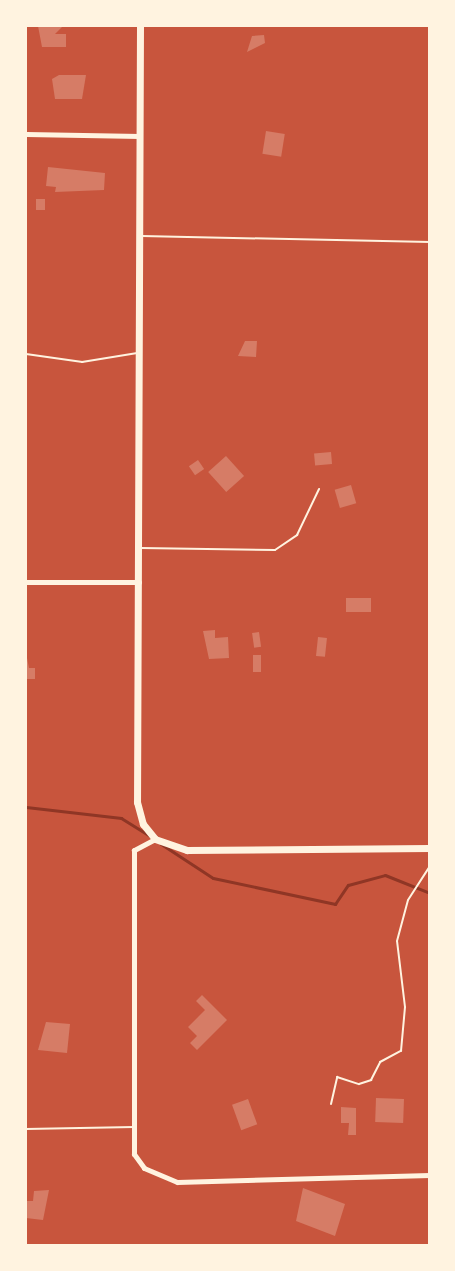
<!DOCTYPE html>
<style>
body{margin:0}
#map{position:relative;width:455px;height:1271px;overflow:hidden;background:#c8553d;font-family:Lato,sans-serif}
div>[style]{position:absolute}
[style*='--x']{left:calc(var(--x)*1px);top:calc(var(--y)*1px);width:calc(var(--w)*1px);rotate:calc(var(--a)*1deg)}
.stream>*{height:3px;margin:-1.5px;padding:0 1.5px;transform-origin:1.5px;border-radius:1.5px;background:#8f3625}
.building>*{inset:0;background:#d67c66;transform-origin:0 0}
.service>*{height:2px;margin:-1px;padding:0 1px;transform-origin:1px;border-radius:1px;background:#fff3e0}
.minor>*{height:5px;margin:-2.5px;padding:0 2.5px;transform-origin:2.5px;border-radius:2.5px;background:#fff3e0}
.tertiary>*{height:7px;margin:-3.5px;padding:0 3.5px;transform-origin:3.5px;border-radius:3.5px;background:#fff3e0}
span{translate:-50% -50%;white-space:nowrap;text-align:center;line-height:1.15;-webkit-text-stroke:4.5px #fff3e0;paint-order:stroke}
.frame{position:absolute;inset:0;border:27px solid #fff3e0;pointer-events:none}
</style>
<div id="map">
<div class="stream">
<div style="--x:26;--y:807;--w:96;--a:6.6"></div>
<div style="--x:121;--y:818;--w:36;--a:32"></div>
<div style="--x:161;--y:844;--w:62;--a:33.2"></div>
<div style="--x:213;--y:878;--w:125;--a:12"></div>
<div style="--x:335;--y:904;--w:23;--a:-56"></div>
<div style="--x:348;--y:885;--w:38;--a:-15"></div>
<div style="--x:385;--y:875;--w:48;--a:21.8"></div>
</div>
<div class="building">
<div style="clip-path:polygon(38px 26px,63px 26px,55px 34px,66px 34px,66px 47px,42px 47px)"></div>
<div style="clip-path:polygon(264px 35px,265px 43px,247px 52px,252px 36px)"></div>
<div style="clip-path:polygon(59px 75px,86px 75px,82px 99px,55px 99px,52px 79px)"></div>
<div style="left:266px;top:131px;width:19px;height:23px;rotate:9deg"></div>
<div style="clip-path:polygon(48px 167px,105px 173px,104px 190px,55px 192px,56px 187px,46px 186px)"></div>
<div style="left:36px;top:199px;width:9px;height:11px"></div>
<div style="clip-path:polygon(245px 341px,257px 341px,256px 357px,238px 356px)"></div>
<div style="left:331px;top:452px;width:12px;height:17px;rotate:85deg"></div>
<div style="left:226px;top:456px;width:27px;height:24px;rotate:48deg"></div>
<div style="left:198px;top:460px;width:11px;height:11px;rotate:56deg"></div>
<div style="left:351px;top:485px;width:19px;height:17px;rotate:74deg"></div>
<div style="left:346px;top:598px;width:25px;height:14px"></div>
<div style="clip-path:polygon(215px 630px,215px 638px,228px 637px,229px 658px,209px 659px,203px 631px)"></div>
<div style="left:259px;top:632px;width:15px;height:7px;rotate:82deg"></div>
<div style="left:318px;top:637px;width:9px;height:19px;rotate:6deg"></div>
<div style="clip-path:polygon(26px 653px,29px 668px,35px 668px,35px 679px,26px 679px)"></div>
<div style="left:253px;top:655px;width:8px;height:17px"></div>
<div style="clip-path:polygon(202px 995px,227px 1020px,197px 1050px,190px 1043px,197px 1036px,188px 1027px,205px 1010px,196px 1001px)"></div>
<div style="clip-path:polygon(46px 1022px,70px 1024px,67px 1053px,38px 1050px)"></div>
<div style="left:376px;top:1098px;width:28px;height:24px;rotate:2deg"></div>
<div style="left:248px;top:1099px;width:27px;height:17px;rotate:70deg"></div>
<div style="clip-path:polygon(341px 1107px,356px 1108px,356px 1135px,348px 1135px,349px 1123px,341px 1123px)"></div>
<div style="clip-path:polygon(303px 1188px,345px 1204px,335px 1236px,296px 1221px)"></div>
<div style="clip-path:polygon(49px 1190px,43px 1220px,26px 1218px,26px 1201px,33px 1201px,34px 1191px)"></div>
</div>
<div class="service">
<div style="--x:142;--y:236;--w:288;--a:1.2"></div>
<div style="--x:26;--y:354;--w:57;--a:8.1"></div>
<div style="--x:82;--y:362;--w:56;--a:-9.3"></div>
<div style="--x:141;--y:548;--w:134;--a:0.9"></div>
<div style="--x:275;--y:550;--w:27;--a:-34"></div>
<div style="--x:297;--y:535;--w:51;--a:-64.4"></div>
<div style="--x:331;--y:1104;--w:28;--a:-77"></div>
<div style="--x:337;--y:1077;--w:23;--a:18"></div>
<div style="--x:359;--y:1084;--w:13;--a:-18"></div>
<div style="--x:371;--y:1080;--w:20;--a:-63"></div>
<div style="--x:380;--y:1062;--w:24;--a:-28"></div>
<div style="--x:401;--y:1051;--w:44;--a:-84.8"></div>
<div style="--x:405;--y:1007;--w:66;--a:-96.9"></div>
<div style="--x:397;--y:941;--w:42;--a:-75"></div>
<div style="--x:408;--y:900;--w:40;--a:-57.1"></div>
<div style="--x:26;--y:1129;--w:108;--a:-1.1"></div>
</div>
<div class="minor">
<div style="--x:26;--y:134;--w:114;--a:1"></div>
<div style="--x:26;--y:582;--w:113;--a:0"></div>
<div style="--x:155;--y:839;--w:24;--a:152"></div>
<div style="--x:134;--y:850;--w:304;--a:90"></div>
<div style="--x:134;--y:1154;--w:17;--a:54"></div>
<div style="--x:144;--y:1168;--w:36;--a:23"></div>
<div style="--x:177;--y:1182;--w:253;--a:-1.6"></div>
</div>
<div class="tertiary">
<div style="--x:140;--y:26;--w:776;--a:90.22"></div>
<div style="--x:137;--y:802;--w:23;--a:75"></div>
<div style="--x:143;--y:824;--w:19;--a:51"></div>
<div style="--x:155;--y:839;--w:34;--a:19"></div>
<div style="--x:187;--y:850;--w:243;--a:-0.5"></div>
</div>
<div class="frame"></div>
</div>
